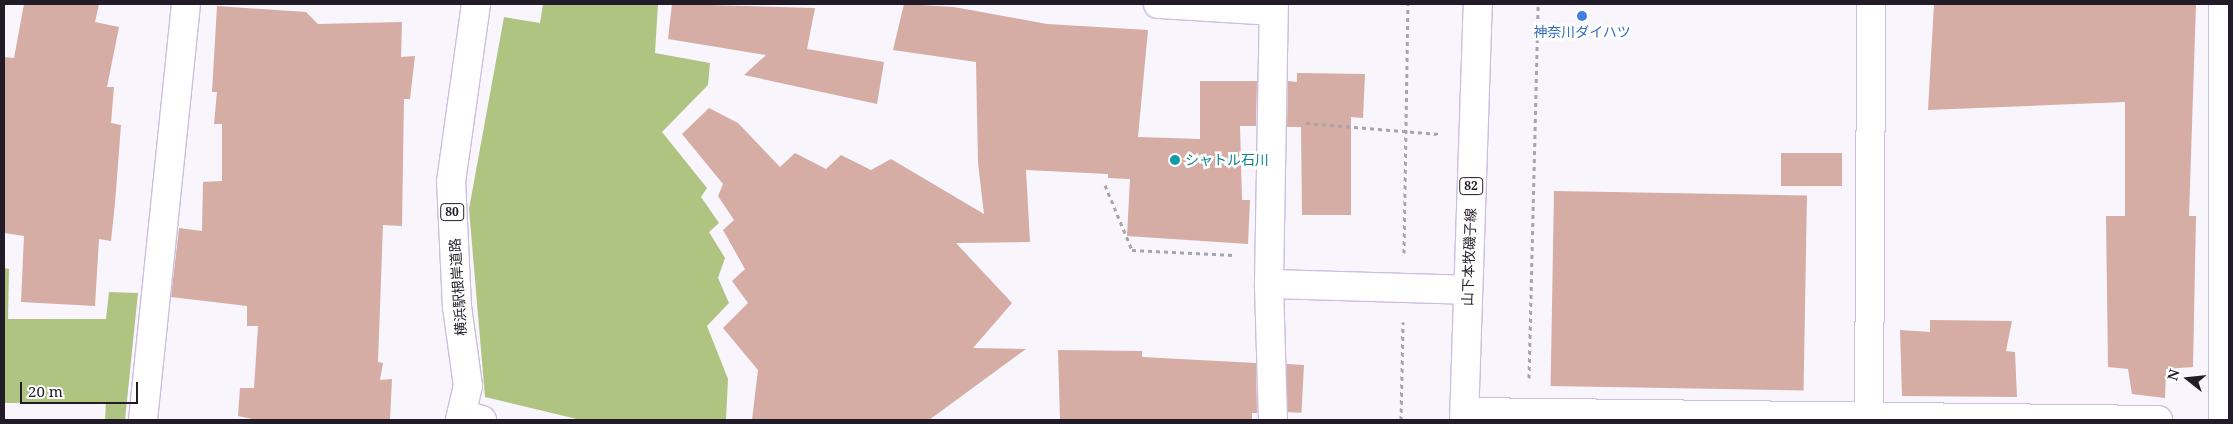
<!DOCTYPE html>
<meta charset="utf-8">
<style>
body{margin:0}
#map{position:relative;width:2233px;height:424px;overflow:hidden;background:#f8f5fc;font-family:"Noto Serif","Noto Sans JP",serif}
div>[style]{position:absolute}
[style*='--x']{left:calc(var(--x)*1px);top:calc(var(--y)*1px);width:calc(var(--w)*1px);rotate:calc(var(--a)*1deg)}
.forest>*{inset:0;background:#afc480}
.building>*{inset:0;background:#d5ada4;transform-origin:0 0}
.path>*{height:3px;margin-top:-1.5px;transform-origin:0;background:repeating-linear-gradient(90deg,#a8a4ad 0 4px,transparent 0 8px)}
.roads{filter:drop-shadow(1px 0 #cdbedf) drop-shadow(-1px 0 #cdbedf) drop-shadow(0 1px #cdbedf) drop-shadow(0 -1px #cdbedf)}
.minor>*{height:28px;margin:-14px;padding:0 14px;transform-origin:14px;border-radius:14px;background:#fff}
.major>*{height:28px;margin:-14px;padding:0 14px;transform-origin:14px;border-radius:14px;background:#fff}
.dots>*{width:14px;height:14px;translate:-50% -50%;box-sizing:border-box;border:2px solid #fff;border-radius:50%}
span{translate:-50% -50%;white-space:nowrap;text-align:center;line-height:1.15;-webkit-text-stroke:5px #fff;paint-order:stroke}
.shield-label span{padding:1px 4px;background:#fff;border:1px solid;border-radius:4px;-webkit-text-stroke-width:0}
.shield-label{font-size:12px;color:#211c28;font-weight:700}
.shop-label{font-size:14px;color:#366cbe}
.culture-label{font-size:14px;color:#0d838f}
.left{translate:0 -50%;text-align:left}
.street-label{font-size:14px;color:#211c28}
.frame{position:absolute;inset:0;border:5px solid #211c28;pointer-events:none}
.north{position:absolute;left:2163px;top:354px;width:50px;height:50px;-webkit-text-stroke:4px #fff;paint-order:stroke;rotate:286deg;font-size:14px;font-weight:700;line-height:20px;text-align:center;color:#211c28}
.north::after{content:'';display:block;margin:auto;width:18px;height:22px;background:#211c28;clip-path:polygon(50% 0,100% 100%,50% 72%,0 100%)}
.scale{position:absolute;left:20px;top:382px;width:118px;height:22px;box-sizing:border-box;border:2px solid #211c28;border-top:0;padding-left:6px;font-size:15px;line-height:18px;white-space:nowrap;color:#211c28;-webkit-text-stroke:4px #fff;paint-order:stroke}
</style>
<div id="map">
<div class="forest">
<div style="clip-path:polygon(543px 4px,658px 4px,655px 53px,710px 63px,708px 85px,662px 132px,707px 188px,701px 197px,719px 223px,709px 232px,725px 258px,718px 278px,729px 303px,707px 326px,728px 379px,726px 420px,581px 420px,485px 397px,469px 209px,504px 17px,540px 23px)"></div>
<div style="clip-path:polygon(4px 268px,9px 269px,8px 319px,106px 319px,109px 292px,138px 293px,125px 420px,105px 420px,106px 402px,4px 403px)"></div>
</div>
<div class="building">
<div style="clip-path:polygon(24px 4px,99px 4px,95px 22px,119px 27px,107px 87px,114px 87px,111px 123px,121px 125px,115px 203px,111px 241px,99px 239px,95px 306px,21px 302px,24px 236px,4px 233px,4px 57px,14px 58px)"></div>
<div style="clip-path:polygon(672px 4px,815px 8px,807px 49px,884px 62px,877px 104px,744px 75px,766px 55px,668px 39px)"></div>
<div style="clip-path:polygon(904px 4px,954px 7px,1047px 24px,1148px 30px,1138px 137px,1200px 139px,1200px 81px,1257px 81px,1256px 126px,1240px 126px,1242px 200px,1250px 200px,1248px 244px,1127px 236px,1130px 179px,1108px 178px,1108px 174px,1026px 170px,1030px 242px,956px 243px,1012px 303px,973px 348px,1026px 349px,929px 420px,752px 420px,758px 370px,723px 328px,748px 303px,732px 281px,745px 269px,723px 230px,734px 220px,718px 196px,723px 184px,682px 134px,709px 108px,738px 123px,780px 167px,795px 153px,826px 169px,841px 155px,871px 170px,891px 159px,984px 214px,978px 163px,976px 62px,893px 50px)"></div>
<div style="clip-path:polygon(1934px 4px,2196px 4px,2189px 216px,2196px 216px,2193px 367px,2166px 369px,2165px 398px,2132px 394px,2128px 369px,2108px 367px,2106px 216px,2125px 216px,2125px 102px,1928px 110px)"></div>
<div style="clip-path:polygon(217px 6px,306px 12px,318px 24px,402px 22px,401px 57px,415px 56px,410px 99px,404px 99px,402px 226px,383px 225px,378px 362px,383px 363px,380px 380px,392px 379px,390px 420px,257px 420px,238px 416px,240px 388px,254px 388px,258px 326px,247px 326px,247px 306px,171px 297px,179px 228px,202px 231px,203px 182px,222px 181px,222px 124px,214px 124px,217px 92px,212px 92px)"></div>
<div style="clip-path:polygon(1297px 73px,1365px 74px,1363px 118px,1351px 117px,1351px 215px,1302px 215px,1301px 127px,1287px 127px,1288px 81px,1297px 82px)"></div>
<div style="left:1781px;top:153px;width:61px;height:33px"></div>
<div style="left:1554px;top:191px;width:253px;height:195px;rotate:1deg"></div>
<div style="clip-path:polygon(1930px 320px,2012px 321px,2006px 351px,2015px 352px,2017px 397px,1902px 396px,1900px 330px,1930px 332px)"></div>
<div style="clip-path:polygon(1058px 350px,1142px 351px,1142px 357px,1256px 363px,1257px 413px,1252px 413px,1252px 420px,1060px 420px)"></div>
<div style="left:1287px;top:364px;width:17px;height:48px;rotate:3deg"></div>
</div>
<div class="path">
<div style="--x:1306;--y:123;--w:133;--a:4.7"></div>
<div style="--x:1105;--y:185;--w:70;--a:67.4"></div>
<div style="--x:1132;--y:250;--w:102;--a:2.8"></div>
<div style="--x:1404;--y:253;--w:249;--a:-89.1"></div>
<div style="--x:1529;--y:378;--w:374;--a:-88.6"></div>
<div style="--x:1401;--y:420;--w:98;--a:-88.8"></div>
</div>
<div class="roads">
<div class="minor">
<div style="--x:1158;--y:4;--w:115;--a:3.5"></div>
<div style="--x:1269;--y:284;--w:199;--a:1.7"></div>
<div style="--x:1465;--y:412;--w:693;--a:0.66"></div>
<div style="--x:462;--y:414;--w:21;--a:17"></div>
<div style="--x:143;--y:420;--w:418;--a:-84.1"></div>
<div style="--x:1273;--y:420;--w:136;--a:-91.7"></div>
<div style="--x:1269;--y:284;--w:280;--a:-89"></div>
<div style="--x:1869;--y:420;--w:416;--a:-89.7"></div>
<div style="--x:2223;--y:420;--w:416;--a:-90"></div>
</div>
<div class="major">
<div style="--x:460;--y:420;--w:35;--a:-77"></div>
<div style="--x:468;--y:386;--w:80;--a:-97.9"></div>
<div style="--x:457;--y:307;--w:125;--a:-92.7"></div>
<div style="--x:451;--y:182;--w:180;--a:-82"></div>
<div style="--x:1464;--y:420;--w:416;--a:-88.1"></div>
</div>
</div>
<div class="dots">
<div style="left:1582px;top:16px;background:#3f7fe0"></div>
<div style="left:1175px;top:160px;background:#0f9aa8"></div>
</div>
<div class="shield-label">
<span style="left:1471px;top:186px">82</span>
<span style="left:452px;top:212px">80</span>
</div>
<div class="shop-label">
<span style="left:1582px;top:32px">神奈川ダイハツ</span>
</div>
<div class="culture-label">
<span class="left" style="left:1185px;top:160px">シャトル石川</span>
</div>
<div class="street-label">
<span style="left:1469px;top:257px;rotate:-88deg">山下本牧磯子線</span>
<span style="left:458px;top:287px;rotate:-94deg">横浜駅根岸道路</span>
</div>
<div class="frame"></div>
<div class="north">N</div>
<div class="scale">20 m</div>
</div>
